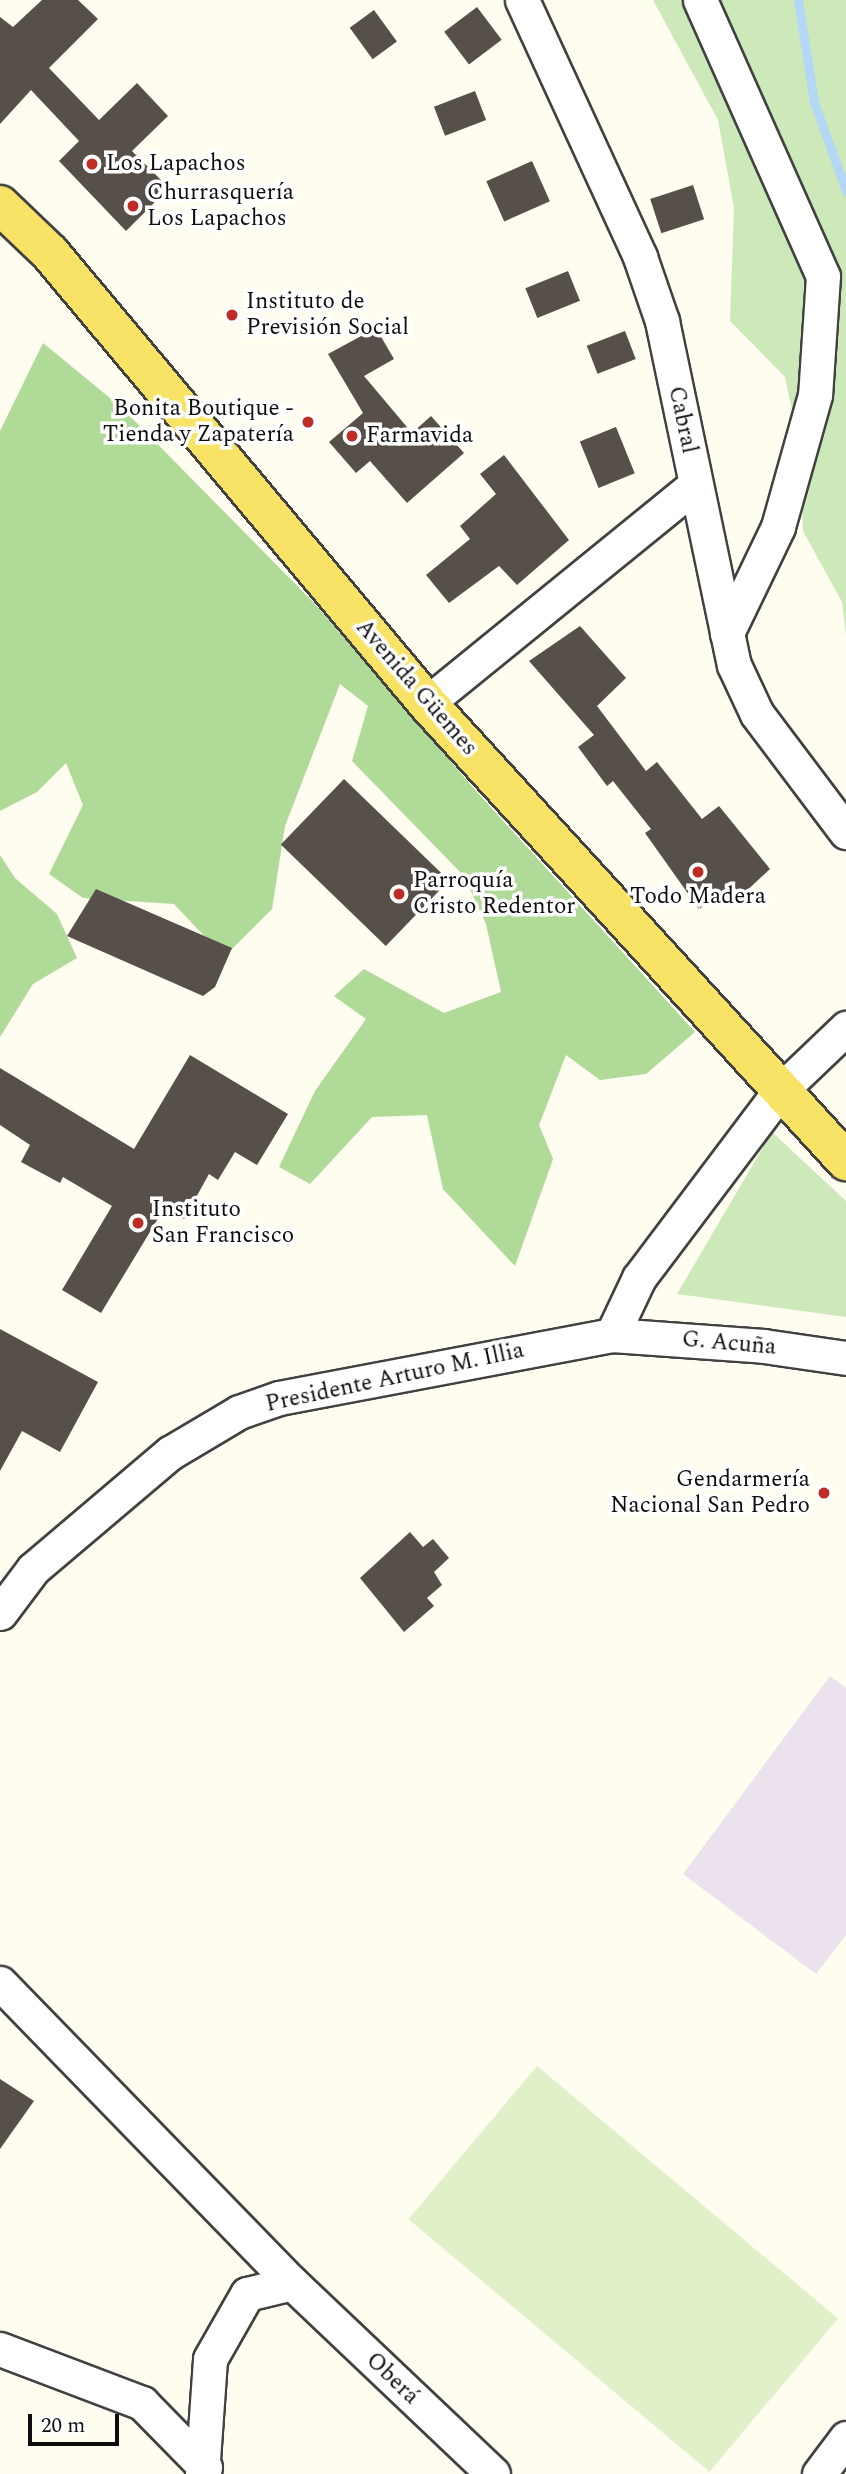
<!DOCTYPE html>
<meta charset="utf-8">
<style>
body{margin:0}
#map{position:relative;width:846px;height:2474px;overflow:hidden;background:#fffdef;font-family:Spectral,serif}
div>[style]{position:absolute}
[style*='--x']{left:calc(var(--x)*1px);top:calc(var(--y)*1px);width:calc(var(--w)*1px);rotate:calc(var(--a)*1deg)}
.industrial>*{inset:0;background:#ece2ed}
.green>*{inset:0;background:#cde9b9}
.forest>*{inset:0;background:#afda98}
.pitch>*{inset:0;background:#e0f1ca;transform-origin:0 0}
.stream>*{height:9px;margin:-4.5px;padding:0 4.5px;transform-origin:4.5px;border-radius:4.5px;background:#b4d7f6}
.building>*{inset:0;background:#57504a;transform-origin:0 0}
.roads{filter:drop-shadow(2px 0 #414141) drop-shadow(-2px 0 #414141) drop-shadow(0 2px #414141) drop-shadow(0 -2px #414141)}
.minor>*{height:33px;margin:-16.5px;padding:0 16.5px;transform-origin:16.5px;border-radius:16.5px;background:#fff}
.major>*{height:38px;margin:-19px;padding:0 19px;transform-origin:19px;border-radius:19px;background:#f8e366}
.dots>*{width:19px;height:19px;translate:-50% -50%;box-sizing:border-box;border:4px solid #fff;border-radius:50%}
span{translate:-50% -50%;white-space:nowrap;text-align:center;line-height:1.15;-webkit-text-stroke:7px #fff;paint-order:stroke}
.poi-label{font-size:23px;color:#0e0e0e}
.left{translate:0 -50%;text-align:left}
.right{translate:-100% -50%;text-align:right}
.street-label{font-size:23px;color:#0e0e0e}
.scale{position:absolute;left:28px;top:2414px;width:91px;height:32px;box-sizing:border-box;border:4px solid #0e0e0e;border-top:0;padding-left:9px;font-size:21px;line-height:24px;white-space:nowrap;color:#0e0e0e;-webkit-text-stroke:5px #fff;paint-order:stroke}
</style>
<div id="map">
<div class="industrial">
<div style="clip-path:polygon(830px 1676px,846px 1688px,846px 1935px,816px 1974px,683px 1874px)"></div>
</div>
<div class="green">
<div style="clip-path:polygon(653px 0,846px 0,846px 635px,842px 602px,803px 531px,800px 448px,785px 377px,730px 321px,734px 208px,718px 120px)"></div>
<div style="clip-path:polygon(772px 1132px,846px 1201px,846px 1317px,677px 1294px)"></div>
</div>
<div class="forest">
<div style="clip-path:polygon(43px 343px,121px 407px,314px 603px,476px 791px,695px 1032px,646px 1074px,600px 1080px,566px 1055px,539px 1125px,553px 1159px,515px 1266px,443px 1189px,427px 1115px,372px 1117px,310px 1184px,279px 1167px,315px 1091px,366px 1019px,334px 996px,364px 969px,444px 1013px,501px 992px,486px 924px,464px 876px,352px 761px,368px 706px,340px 684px,285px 826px,272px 909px,224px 957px,174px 904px,83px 898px,49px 874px,83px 805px,66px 763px,37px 792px,0 811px,0 431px)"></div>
<div style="clip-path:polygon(0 855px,15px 878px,57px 914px,77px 958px,33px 984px,0 1037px)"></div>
</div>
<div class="pitch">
<div style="left:537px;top:2066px;width:393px;height:200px;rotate:40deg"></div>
</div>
<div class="stream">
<div style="--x:798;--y:0;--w:103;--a:81.1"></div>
<div style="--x:814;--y:102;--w:95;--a:70.2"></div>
</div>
<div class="building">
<div style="clip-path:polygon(42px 0,78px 0,98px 19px,49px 68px,99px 120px,137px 83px,168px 116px,132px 151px,169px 188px,126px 231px,59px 161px,79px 141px,31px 90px,0 124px,0 17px,13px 27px)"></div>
<div style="left:477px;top:7px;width:41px;height:41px;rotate:53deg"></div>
<div style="left:374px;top:10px;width:39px;height:30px;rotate:54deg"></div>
<div style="left:475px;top:91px;width:31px;height:44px;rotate:69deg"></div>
<div style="left:532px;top:161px;width:44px;height:50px;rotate:66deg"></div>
<div style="left:693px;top:185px;width:36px;height:45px;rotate:72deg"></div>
<div style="left:568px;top:271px;width:32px;height:46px;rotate:68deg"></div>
<div style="clip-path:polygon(376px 328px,394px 359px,364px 376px,412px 433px,431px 416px,464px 453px,407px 503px,370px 461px,356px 473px,329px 442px,363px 413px,328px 354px)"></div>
<div style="left:625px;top:331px;width:30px;height:41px;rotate:69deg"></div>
<div style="left:616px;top:427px;width:50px;height:39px;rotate:68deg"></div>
<div style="clip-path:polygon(504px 455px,569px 540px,517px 585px,499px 566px,449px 603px,426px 575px,470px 539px,460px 526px,496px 494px,480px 474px)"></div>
<div style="clip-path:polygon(580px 626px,626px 678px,597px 706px,646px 771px,657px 762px,702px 819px,719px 806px,770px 869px,742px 895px,732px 885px,699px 909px,645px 833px,651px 829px,613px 781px,607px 786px,578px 747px,594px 735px,529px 661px)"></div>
<div style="left:344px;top:779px;width:146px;height:91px;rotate:44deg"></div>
<div style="clip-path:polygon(96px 889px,232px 948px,215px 987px,203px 996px,67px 936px)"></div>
<div style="clip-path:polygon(190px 1055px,288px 1114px,257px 1165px,235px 1152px,218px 1180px,209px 1174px,184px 1219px,165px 1207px,101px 1313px,62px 1290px,112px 1206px,63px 1177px,60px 1183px,21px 1162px,30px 1145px,0 1125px,0 1068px,134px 1149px)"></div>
<div style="clip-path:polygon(0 1329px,98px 1382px,60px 1452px,22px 1431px,0 1471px)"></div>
<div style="clip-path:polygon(410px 1532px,423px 1547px,433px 1539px,449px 1558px,434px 1572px,442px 1585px,427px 1598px,434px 1606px,404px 1632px,360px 1578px)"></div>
<div style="clip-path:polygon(0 2079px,34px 2101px,0 2149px)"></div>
</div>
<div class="roads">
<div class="minor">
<div style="--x:522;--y:0;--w:283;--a:65.3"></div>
<div style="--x:640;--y:257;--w:68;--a:71"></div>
<div style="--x:662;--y:321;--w:351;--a:78.2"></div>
<div style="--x:734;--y:665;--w:54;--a:64.9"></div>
<div style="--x:757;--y:714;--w:148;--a:53"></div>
<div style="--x:700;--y:0;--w:302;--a:66"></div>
<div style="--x:823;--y:276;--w:119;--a:93.8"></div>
<div style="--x:815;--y:395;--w:137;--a:105.7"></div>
<div style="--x:778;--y:527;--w:118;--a:115.7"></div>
<div style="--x:427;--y:703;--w:345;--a:-39.1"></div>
<div style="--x:612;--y:1335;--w:63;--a:-64.7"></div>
<div style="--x:639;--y:1278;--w:233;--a:-53"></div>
<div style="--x:779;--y:1092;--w:93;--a:-43.7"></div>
<div style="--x:0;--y:1613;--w:55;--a:-53.1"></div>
<div style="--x:33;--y:1569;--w:180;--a:-40.3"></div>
<div style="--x:170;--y:1453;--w:80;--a:-30.7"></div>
<div style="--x:239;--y:1412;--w:42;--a:-19.3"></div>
<div style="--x:279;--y:1398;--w:339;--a:-10.7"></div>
<div style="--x:612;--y:1335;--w:152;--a:4.1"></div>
<div style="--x:764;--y:1346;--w:83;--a:8.3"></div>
<div style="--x:0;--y:1983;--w:419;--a:45.8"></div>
<div style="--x:292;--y:2283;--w:277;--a:43.5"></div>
<div style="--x:0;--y:2349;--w:152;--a:20.8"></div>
<div style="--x:142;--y:2403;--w:90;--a:45.5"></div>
<div style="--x:202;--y:2474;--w:115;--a:-86"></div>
<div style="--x:210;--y:2359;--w:75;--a:-60.4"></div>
<div style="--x:247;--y:2294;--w:46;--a:-13.7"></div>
<div style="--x:819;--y:2474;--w:45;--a:-53.1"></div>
</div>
<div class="major">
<div style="--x:0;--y:205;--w:69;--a:43.8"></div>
<div style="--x:50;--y:253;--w:587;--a:50.04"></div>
<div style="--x:427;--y:703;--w:621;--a:47.55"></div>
</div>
</div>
<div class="dots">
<div style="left:92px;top:164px;background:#be2d25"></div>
<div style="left:133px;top:206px;background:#be2d25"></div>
<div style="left:232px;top:315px;background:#be2d25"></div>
<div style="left:308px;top:422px;background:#be2d25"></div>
<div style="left:352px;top:436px;background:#be2d25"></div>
<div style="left:698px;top:872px;background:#be2d25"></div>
<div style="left:399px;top:894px;background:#be2d25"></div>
<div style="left:138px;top:1223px;background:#be2d25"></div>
<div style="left:824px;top:1493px;background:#be2d25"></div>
</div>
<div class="poi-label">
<span class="left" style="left:106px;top:164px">Los Lapachos</span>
<span class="left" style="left:147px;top:206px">Churrasquería<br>Los Lapachos</span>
<span class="left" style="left:246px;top:315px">Instituto de<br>Previsión Social</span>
<span class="right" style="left:294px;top:422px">Bonita Boutique -<br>Tienda y Zapatería</span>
<span class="left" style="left:366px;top:436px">Farmavida</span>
<span class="left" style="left:413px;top:894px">Parroquía<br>Cristo Redentor</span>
<span style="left:698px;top:897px">Todo Madera</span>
<span class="left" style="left:152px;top:1223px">Instituto<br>San Francisco</span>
<span class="right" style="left:810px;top:1493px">Gendarmería<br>Nacional San Pedro</span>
</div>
<div class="street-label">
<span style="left:682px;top:420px;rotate:78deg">Cabral</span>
<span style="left:416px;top:688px;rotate:49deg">Avenida Güemes</span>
<span style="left:729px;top:1344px;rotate:5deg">G. Acuña</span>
<span style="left:395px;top:1378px;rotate:-12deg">Presidente Arturo M. Illia</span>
<span style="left:392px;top:2379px;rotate:44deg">Oberá</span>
</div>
<div class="scale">20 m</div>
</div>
